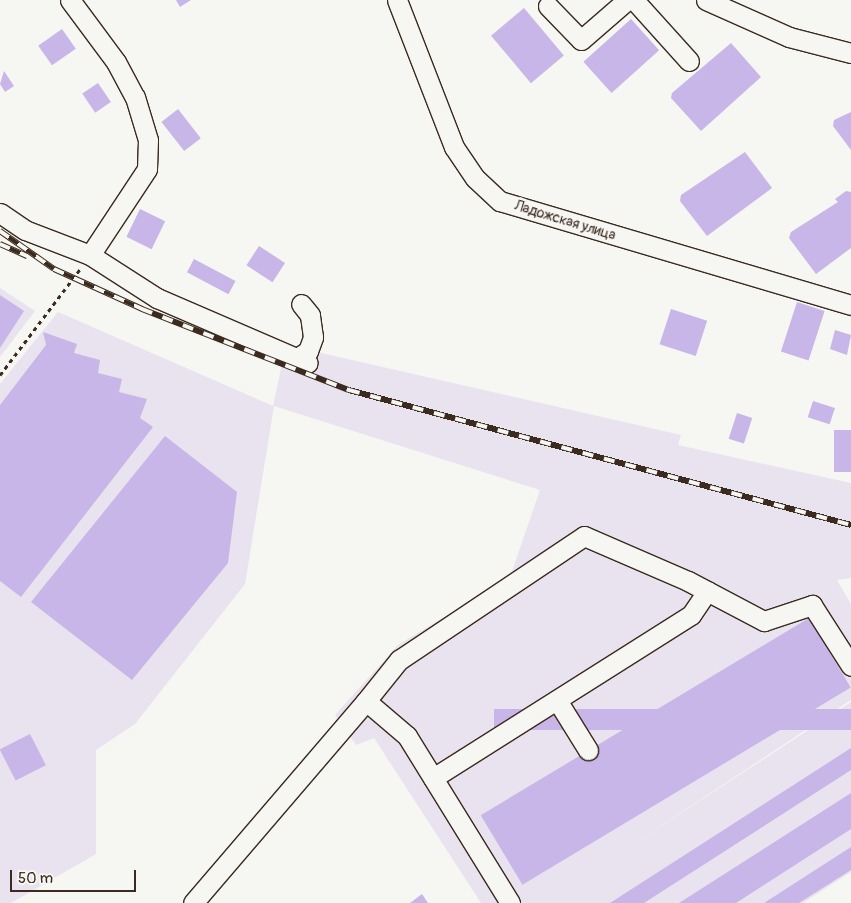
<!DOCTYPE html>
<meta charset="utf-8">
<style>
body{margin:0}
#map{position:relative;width:851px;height:903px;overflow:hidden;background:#f6f6f2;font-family:Pangolin,sans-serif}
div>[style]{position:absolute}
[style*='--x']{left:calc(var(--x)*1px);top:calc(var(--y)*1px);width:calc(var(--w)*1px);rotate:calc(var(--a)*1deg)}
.built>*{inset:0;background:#e8e3ef}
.building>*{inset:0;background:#c7b6e7;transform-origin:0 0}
.path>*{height:3px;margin-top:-1.5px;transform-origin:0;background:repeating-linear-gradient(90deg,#3b2a1e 0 4px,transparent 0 8px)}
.roads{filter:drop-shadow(1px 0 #3b2a1e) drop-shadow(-1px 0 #3b2a1e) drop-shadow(0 1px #3b2a1e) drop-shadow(0 -1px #3b2a1e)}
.minor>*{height:19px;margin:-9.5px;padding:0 9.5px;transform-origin:9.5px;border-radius:9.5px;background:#f6f6f2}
.rail>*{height:5.5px;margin-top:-2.75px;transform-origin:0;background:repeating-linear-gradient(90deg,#f6f6f2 0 11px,#3b2a1e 0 22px);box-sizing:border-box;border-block:1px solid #3b2a1e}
span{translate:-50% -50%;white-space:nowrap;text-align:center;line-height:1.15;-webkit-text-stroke:4.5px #f6f6f2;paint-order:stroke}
.street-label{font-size:14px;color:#3b2a1e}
.scale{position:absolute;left:10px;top:870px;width:126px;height:22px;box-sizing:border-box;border:2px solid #3b2a1e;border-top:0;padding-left:6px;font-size:15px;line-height:18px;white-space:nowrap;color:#3b2a1e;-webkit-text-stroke:4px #f6f6f2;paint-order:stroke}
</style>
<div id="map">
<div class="built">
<div style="clip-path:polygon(0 288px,35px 311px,0 357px)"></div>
<div style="clip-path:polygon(58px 312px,273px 406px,286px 345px,681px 435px,678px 445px,851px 483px,851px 578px,837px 580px,851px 604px,851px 700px,620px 853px,851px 702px,851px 872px,803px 903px,481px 903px,374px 738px,356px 745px,335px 715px,398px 645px,510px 577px,540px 490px,274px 406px,245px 584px,135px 724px,96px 750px,96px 854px,11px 903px,0 903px,0 384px)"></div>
</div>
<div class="building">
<div style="clip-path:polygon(176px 0,191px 0,180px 7px)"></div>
<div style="left:524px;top:8px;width:62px;height:43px;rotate:50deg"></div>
<div style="left:631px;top:19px;width:42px;height:64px;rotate:48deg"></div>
<div style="left:62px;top:29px;width:24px;height:29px;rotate:55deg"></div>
<div style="clip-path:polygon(731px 43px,761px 77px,701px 131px,671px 98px,672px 93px)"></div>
<div style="clip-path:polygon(4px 71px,14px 86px,5px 92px,0 84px)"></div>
<div style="left:98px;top:83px;width:23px;height:19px;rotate:56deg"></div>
<div style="left:178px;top:109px;width:37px;height:21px;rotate:52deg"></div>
<div style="clip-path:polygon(851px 112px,851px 150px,833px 126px,834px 120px)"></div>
<div style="clip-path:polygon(745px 152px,772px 188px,707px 236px,680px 201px,681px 195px)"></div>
<div style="clip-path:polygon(846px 191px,851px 192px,851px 248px,816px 274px,789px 238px,791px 232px,838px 202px,835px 199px)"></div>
<div style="left:140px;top:209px;width:28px;height:31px;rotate:26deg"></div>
<div style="left:259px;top:246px;width:31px;height:23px;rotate:33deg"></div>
<div style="left:194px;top:259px;width:47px;height:15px;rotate:28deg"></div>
<div style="clip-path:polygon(0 295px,24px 311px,0 348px)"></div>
<div style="left:797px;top:302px;width:29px;height:52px;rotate:18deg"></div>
<div style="left:671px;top:309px;width:38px;height:37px;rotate:18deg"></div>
<div style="clip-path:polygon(835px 330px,851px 335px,847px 355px,830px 349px)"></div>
<div style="clip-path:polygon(43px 332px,77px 344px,74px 353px,100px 360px,98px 373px,122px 379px,119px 392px,147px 399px,140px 418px,153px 427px,21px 597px,0 581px,0 405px,46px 345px)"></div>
<div style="left:813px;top:401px;width:23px;height:17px;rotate:18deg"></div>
<div style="left:737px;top:413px;width:16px;height:27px;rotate:18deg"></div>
<div style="left:851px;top:430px;width:42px;height:17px;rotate:90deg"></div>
<div style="clip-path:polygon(165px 436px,237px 492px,228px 563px,132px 680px,31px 602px)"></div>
<div style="left:809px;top:618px;width:81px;height:383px;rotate:59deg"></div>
<div style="left:851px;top:709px;width:21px;height:357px;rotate:90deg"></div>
<div style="left:30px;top:734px;width:35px;height:34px;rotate:63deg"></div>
<div style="clip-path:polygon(851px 748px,851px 770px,644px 903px,610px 903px)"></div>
<div style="clip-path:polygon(851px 793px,851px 829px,736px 903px,679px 903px)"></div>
<div style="clip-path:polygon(851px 847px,851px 870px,799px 903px,764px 903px)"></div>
<div style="clip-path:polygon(422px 894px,428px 903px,410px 903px)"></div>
</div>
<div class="path">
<div style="--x:0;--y:375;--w:134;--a:-52.9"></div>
</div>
<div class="roads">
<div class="minor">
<div style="--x:70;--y:0;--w:77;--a:53.4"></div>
<div style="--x:116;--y:62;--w:40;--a:62"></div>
<div style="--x:135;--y:97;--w:45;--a:73.2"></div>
<div style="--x:148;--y:140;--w:29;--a:92"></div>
<div style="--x:147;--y:169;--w:103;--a:123.5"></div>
<div style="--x:397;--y:0;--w:158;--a:68.8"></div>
<div style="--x:454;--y:147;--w:37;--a:56"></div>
<div style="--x:475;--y:178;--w:34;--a:43"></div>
<div style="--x:500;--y:201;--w:366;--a:16.5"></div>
<div style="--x:634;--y:0;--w:82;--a:48"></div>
<div style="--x:706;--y:0;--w:91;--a:24"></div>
<div style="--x:789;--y:37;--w:64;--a:14.5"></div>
<div style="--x:548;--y:6;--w:47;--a:45.9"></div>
<div style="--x:581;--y:40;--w:61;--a:-41"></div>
<div style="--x:0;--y:213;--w:30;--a:34"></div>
<div style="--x:25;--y:230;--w:70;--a:21"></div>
<div style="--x:90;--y:255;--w:80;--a:32.7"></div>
<div style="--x:157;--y:298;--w:164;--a:23.3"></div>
<div style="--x:299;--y:357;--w:11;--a:-34"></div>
<div style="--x:308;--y:351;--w:15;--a:-70"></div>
<div style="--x:313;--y:337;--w:22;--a:-98"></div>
<div style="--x:310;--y:315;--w:14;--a:-129"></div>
<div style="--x:557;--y:700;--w:59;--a:58.2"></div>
<div style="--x:366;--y:701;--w:53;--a:-51.2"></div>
<div style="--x:399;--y:660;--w:223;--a:-33.8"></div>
<div style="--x:584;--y:536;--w:113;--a:23.4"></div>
<div style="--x:688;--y:581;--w:86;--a:27.8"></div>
<div style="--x:764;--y:621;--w:51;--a:-18.4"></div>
<div style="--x:812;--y:605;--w:72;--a:57.4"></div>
<div style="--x:433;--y:778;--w:305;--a:-32.3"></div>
<div style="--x:691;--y:615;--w:29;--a:-56"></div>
<div style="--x:193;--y:903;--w:266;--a:-49.4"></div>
<div style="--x:366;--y:701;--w:54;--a:40.5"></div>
<div style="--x:407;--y:736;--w:196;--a:58.3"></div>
</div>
</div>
<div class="rail">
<div style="--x:0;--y:231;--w:66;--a:35.1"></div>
<div style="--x:54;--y:269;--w:97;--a:24.4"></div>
<div style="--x:142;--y:309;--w:222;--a:21.4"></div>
<div style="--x:349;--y:390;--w:520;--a:15.05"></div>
<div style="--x:0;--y:244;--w:30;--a:24"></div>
</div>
<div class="street-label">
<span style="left:565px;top:221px;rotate:17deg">Ладожская улица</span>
</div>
<div class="scale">50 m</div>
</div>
